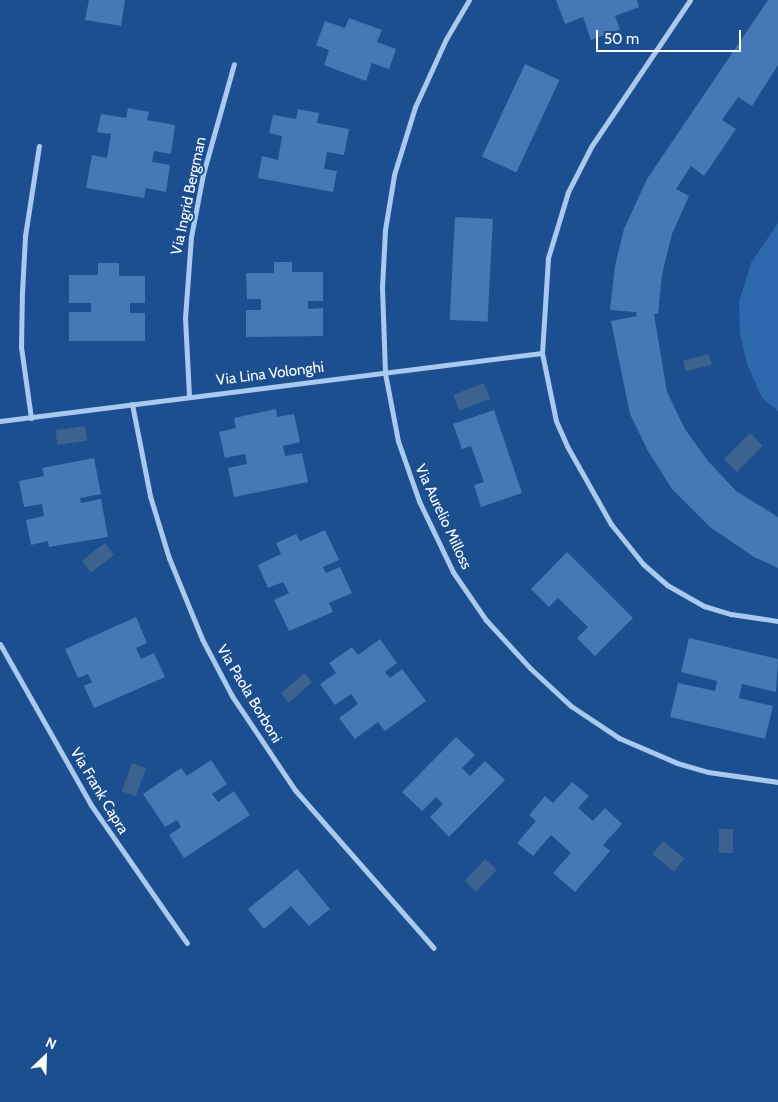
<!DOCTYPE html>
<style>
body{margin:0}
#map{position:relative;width:778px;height:1102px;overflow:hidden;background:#1b4f8f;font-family:Cabin,sans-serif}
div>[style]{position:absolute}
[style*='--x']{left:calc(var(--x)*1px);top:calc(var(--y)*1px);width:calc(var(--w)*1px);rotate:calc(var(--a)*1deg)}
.green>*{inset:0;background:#2e69ad}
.water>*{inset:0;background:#3c6290;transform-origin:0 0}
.building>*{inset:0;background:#4478b7;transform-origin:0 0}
.minor>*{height:5px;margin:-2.5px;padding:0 2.5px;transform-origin:2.5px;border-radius:2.5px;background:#a9c9ee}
span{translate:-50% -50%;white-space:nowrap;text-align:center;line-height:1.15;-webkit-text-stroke:4px #1b4f8f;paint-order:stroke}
.street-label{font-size:15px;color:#fff}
.north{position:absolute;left:20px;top:1032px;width:50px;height:50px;-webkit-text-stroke:4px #1b4f8f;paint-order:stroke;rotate:24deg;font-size:14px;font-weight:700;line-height:20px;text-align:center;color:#fff}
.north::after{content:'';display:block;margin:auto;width:18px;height:22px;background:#fff;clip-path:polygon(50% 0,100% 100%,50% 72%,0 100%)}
.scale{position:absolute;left:596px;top:30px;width:145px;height:22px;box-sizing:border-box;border:2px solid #fff;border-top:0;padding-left:6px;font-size:15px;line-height:18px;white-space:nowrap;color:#fff;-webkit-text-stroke:4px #1b4f8f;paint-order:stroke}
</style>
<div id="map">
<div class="green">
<div style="clip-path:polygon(778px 223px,778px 411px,762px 398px,747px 364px,740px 333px,739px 302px,751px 263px)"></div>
</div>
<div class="water">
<div style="left:709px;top:354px;width:11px;height:27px;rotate:75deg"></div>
<div style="left:484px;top:383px;width:17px;height:33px;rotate:69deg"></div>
<div style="left:85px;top:426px;width:15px;height:30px;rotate:82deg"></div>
<div style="left:750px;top:433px;width:18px;height:37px;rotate:45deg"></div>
<div style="left:105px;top:543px;width:15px;height:29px;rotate:53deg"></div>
<div style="left:304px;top:673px;width:12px;height:31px;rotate:48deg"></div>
<div style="left:132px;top:763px;width:15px;height:30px;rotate:20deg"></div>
<div style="left:733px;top:829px;width:24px;height:14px;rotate:90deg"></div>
<div style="left:663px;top:841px;width:28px;height:17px;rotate:39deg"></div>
<div style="left:485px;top:859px;width:16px;height:30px;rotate:43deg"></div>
</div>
<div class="building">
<div style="clip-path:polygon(89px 0,125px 0,121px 26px,85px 20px)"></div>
<div style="clip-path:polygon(556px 0,637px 0,639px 7px,615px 16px,620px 29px,591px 40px,583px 17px,565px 24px)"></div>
<div style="clip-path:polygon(768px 0,778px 0,778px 65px,752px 106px,738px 97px,722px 120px,736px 129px,704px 176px,691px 166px,676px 189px,689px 196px,672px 234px,662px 274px,658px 314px,654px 314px,667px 392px,685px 429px,708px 461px,736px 491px,778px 517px,778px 568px,754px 557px,710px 527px,672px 489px,648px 451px,630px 414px,611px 321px,637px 316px,636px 312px,610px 310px,615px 266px,624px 229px,647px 179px)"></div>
<div style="clip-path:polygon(349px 18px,382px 30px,377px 42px,396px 49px,389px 69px,372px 63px,366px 81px,324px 65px,329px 50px,316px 45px,325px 21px,345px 28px)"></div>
<div style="left:525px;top:64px;width:38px;height:102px;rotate:25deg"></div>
<div style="clip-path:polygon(128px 108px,149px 112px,147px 120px,175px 125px,171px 154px,154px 151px,152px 162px,170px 165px,166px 192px,146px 188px,144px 198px,86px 188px,92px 155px,107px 158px,111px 134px,97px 132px,101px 114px,126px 118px)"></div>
<div style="clip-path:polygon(298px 109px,319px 113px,317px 123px,349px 129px,344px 155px,327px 152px,324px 169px,337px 171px,333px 192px,258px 178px,262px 156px,278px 160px,282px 136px,269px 133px,273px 115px,296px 119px)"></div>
<div style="left:455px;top:217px;width:38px;height:103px;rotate:3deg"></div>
<div style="clip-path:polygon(274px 262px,292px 262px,292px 272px,323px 272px,323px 301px,308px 301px,308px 309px,323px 308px,323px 336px,246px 337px,246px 310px,261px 310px,261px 299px,247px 299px,246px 273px,274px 273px)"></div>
<div style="clip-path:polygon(98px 263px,119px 263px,119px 276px,145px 276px,145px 303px,130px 303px,130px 313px,145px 313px,145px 341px,69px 341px,69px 312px,91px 312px,91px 303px,69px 303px,69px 275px,98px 275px)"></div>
<div style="clip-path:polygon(276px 409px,277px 417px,294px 414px,300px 442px,283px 446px,285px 456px,302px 453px,308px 482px,234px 497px,228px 468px,247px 464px,245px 454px,225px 458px,219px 432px,236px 428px,234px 418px)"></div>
<div style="clip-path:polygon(494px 410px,522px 493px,481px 507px,474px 485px,484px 482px,471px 446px,462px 449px,453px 424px)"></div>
<div style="clip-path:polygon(94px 458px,101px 494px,80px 498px,81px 503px,101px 499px,108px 537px,49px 547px,48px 541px,31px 545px,26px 520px,44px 516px,42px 504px,24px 507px,19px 481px,44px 476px,42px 468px)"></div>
<div style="clip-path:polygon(325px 530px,339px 560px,323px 567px,326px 573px,340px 567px,352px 593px,329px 603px,333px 612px,289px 631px,274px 600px,289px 593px,283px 582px,268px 588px,258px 565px,281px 554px,276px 543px,296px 534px,300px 541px)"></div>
<div style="clip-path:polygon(567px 552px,633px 618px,595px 656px,577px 638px,588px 627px,558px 598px,549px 607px,531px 589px)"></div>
<div style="clip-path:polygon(136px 617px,147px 643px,136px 648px,141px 659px,154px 653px,165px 677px,94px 708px,84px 686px,92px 682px,88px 674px,78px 678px,65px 649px)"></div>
<div style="clip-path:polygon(689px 638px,778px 659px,776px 692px,742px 684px,739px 698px,773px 706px,765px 739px,670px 717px,678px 683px,715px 691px,717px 681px,681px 672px)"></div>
<div style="clip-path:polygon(380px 639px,397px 663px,385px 672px,390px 678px,402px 669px,426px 701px,385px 731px,378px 722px,355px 739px,339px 718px,358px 704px,351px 694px,335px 705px,320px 684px,336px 673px,329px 663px,352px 647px,358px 655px)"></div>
<div style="clip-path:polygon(456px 737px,475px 755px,462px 768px,470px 776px,485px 761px,505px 780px,449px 837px,430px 817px,443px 804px,436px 797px,422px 811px,402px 792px)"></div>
<div style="clip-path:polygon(211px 760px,227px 784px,212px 794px,218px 802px,234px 791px,250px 815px,184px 858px,169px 835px,181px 827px,177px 820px,165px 827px,143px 794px,181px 768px,187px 776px)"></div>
<div style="clip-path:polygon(572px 782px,589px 796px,578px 808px,593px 821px,605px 808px,622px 824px,603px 845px,610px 851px,575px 892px,553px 873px,571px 853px,551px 835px,533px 856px,517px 843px,536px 821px,529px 815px,545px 796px,553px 803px)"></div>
<div style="clip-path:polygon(297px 869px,330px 909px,309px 926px,291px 906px,264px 929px,248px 909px)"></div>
</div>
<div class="minor">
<div style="--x:469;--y:0;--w:45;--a:120.5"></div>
<div style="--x:446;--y:39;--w:75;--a:114.5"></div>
<div style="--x:415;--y:107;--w:71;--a:107.2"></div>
<div style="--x:394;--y:175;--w:56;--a:99.3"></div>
<div style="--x:385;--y:230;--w:57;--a:93"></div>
<div style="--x:382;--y:287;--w:86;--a:88"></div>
<div style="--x:385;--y:373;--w:69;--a:79.2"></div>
<div style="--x:398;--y:441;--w:64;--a:70.7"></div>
<div style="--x:419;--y:501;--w:79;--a:64.4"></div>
<div style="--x:453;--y:572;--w:58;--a:55.5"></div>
<div style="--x:486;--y:620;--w:65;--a:47.5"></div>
<div style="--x:530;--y:668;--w:56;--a:42.8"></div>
<div style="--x:571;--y:706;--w:58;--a:33.7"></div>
<div style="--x:619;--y:738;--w:63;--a:23.3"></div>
<div style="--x:677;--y:763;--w:32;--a:16"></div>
<div style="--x:708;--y:772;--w:71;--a:8.1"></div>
<div style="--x:690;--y:0;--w:177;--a:124"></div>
<div style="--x:591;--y:147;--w:51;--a:117.1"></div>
<div style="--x:568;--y:192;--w:69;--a:106.9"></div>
<div style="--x:548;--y:258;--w:95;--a:93.6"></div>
<div style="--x:542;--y:353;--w:69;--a:78.4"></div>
<div style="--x:556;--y:421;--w:27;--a:66"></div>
<div style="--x:567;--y:446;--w:90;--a:60.6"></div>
<div style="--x:611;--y:524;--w:51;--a:51.3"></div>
<div style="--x:643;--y:564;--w:32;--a:41"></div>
<div style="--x:667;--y:585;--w:43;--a:29.6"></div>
<div style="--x:704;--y:606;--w:28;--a:17"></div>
<div style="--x:731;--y:614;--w:48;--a:8.5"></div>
<div style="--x:189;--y:396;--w:78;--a:-92.9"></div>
<div style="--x:185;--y:318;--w:81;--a:-85.8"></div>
<div style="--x:191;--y:237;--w:64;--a:-79.2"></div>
<div style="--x:203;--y:174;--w:114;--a:-74.3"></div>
<div style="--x:132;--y:404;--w:94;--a:78.9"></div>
<div style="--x:150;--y:496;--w:65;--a:73"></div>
<div style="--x:169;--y:558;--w:87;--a:67.8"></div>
<div style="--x:202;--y:639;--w:64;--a:62.2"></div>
<div style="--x:232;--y:696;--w:113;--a:56.2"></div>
<div style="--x:295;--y:790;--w:210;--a:48.7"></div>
<div style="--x:31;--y:418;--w:72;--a:-98"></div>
<div style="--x:21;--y:347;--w:55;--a:-89"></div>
<div style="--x:22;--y:292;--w:56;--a:-86.9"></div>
<div style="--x:25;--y:236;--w:91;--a:-81.2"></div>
<div style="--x:0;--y:421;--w:546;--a:-7.15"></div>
<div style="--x:0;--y:644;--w:185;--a:60.5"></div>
<div style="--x:91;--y:805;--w:168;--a:55.2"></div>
</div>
<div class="street-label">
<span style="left:189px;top:196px;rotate:-78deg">Via Ingrid Bergman</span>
<span style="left:270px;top:374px;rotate:-7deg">Via Lina Volonghi</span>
<span style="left:443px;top:517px;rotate:65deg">Via Aurelio Milloss</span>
<span style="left:249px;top:694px;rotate:59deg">Via Paola Borboni</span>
<span style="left:99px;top:791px;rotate:59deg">Via Frank Capra</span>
</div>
<div class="north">N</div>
<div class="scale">50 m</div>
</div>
